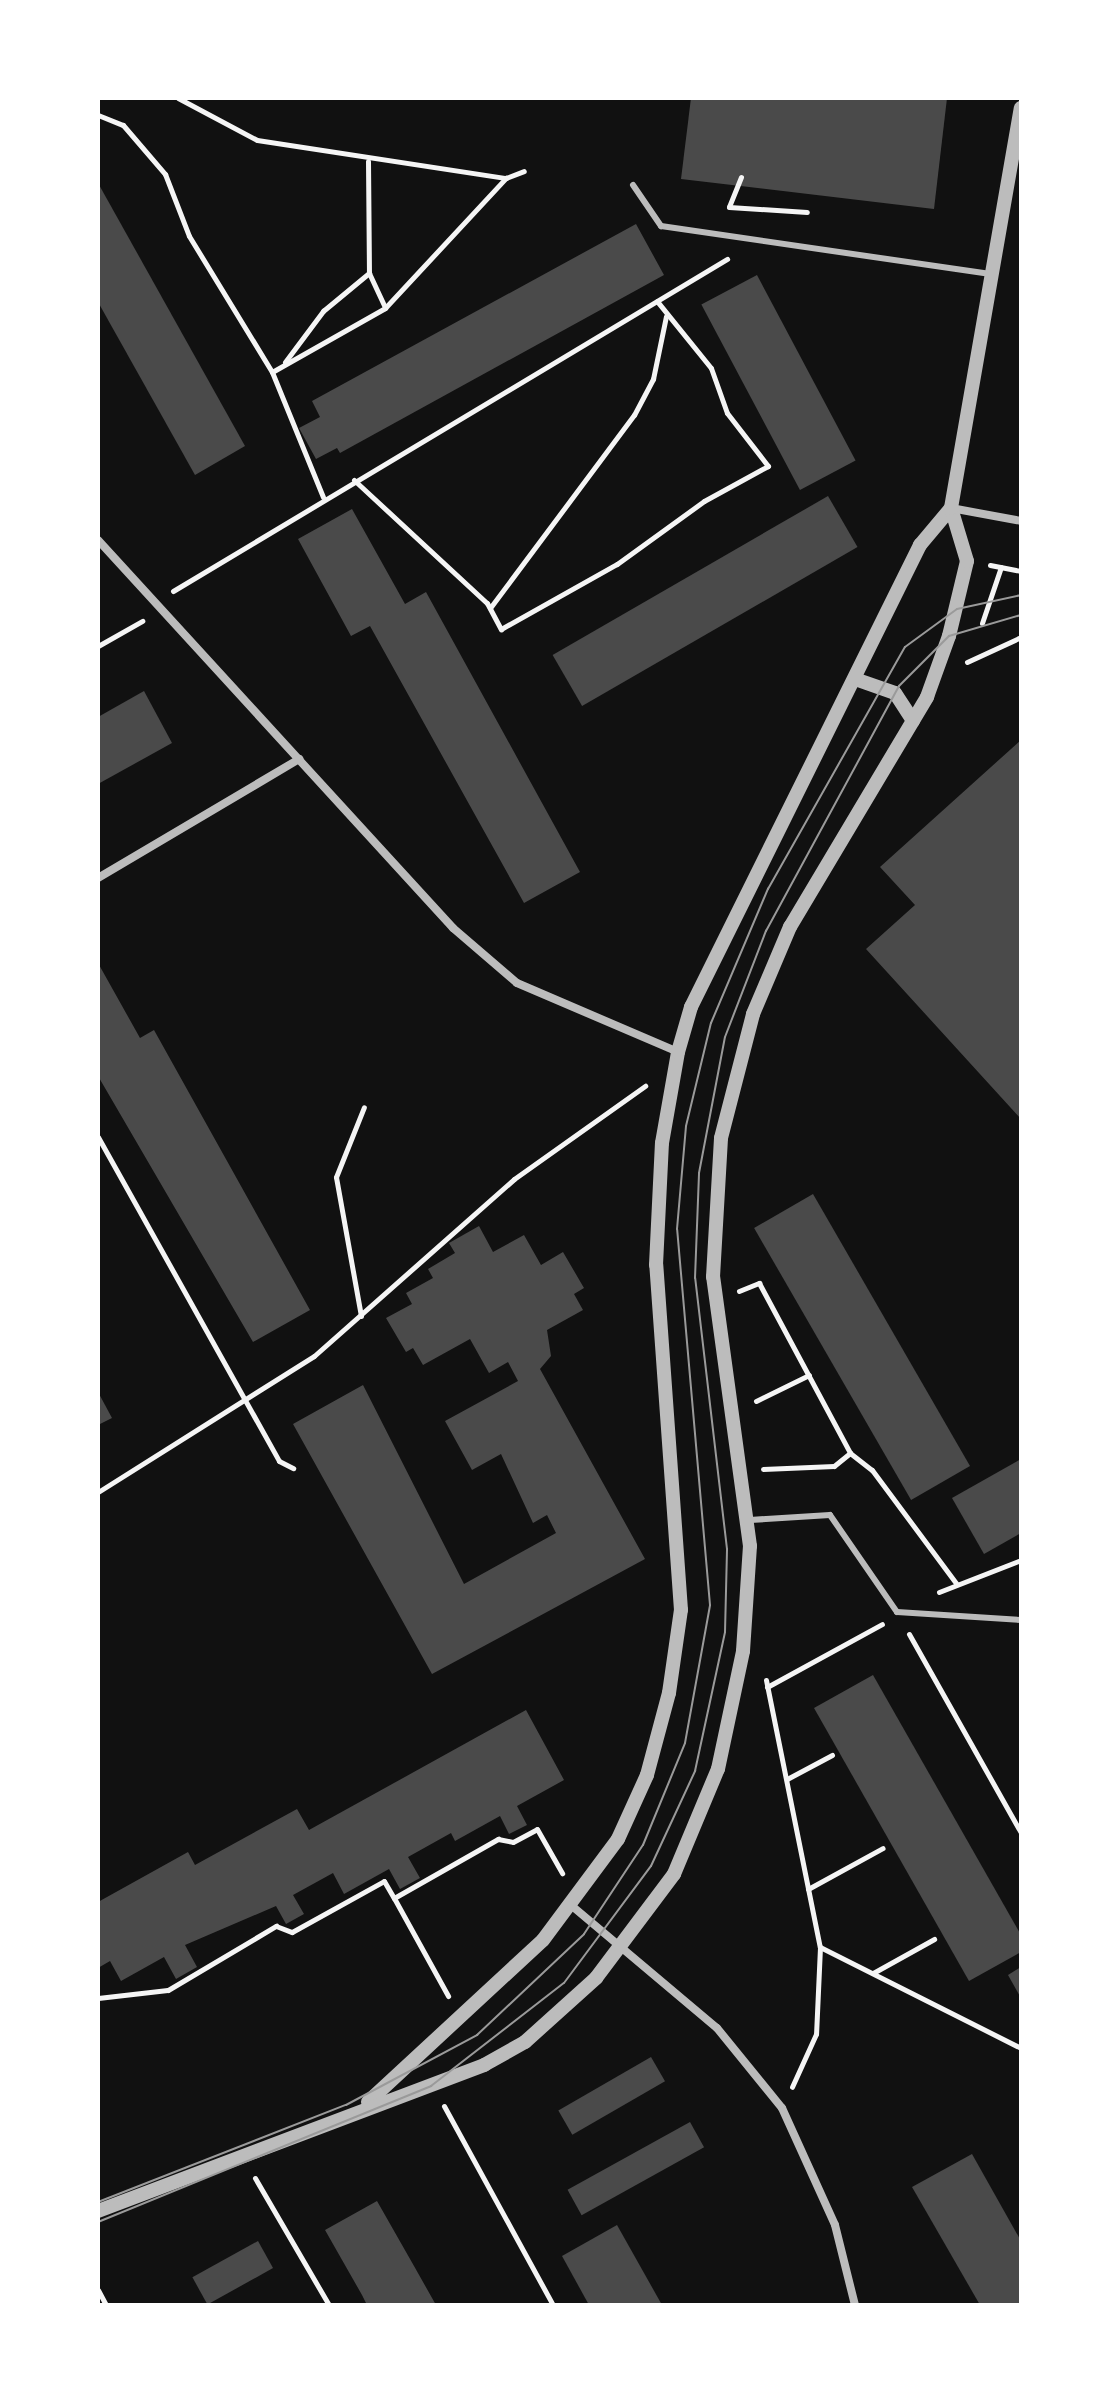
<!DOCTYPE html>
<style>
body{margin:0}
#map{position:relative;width:1119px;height:2403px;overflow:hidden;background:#111;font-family:"Titillium Web",sans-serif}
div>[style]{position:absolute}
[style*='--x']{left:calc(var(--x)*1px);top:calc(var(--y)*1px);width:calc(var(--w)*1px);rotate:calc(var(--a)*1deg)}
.building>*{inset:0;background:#4a4a4a;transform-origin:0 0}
.path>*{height:5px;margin:-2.5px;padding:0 2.5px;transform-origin:2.5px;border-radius:2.5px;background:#f5f5f5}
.service>*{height:6px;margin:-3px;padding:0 3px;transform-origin:3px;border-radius:3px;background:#bcbcbc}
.minor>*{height:8px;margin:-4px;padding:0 4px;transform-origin:4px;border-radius:4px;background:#bcbcbc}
.tertiary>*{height:14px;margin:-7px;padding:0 7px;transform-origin:7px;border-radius:7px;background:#bcbcbc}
.tram>*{height:2px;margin:-1px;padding:0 1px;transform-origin:1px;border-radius:1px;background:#9a9a9a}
span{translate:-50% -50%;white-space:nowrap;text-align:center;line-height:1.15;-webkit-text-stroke:7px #fff;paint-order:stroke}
.frame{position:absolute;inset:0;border:100px solid #fff;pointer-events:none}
</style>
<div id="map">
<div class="building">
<div style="clip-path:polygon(691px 98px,947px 98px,934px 209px,681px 179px)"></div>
<div style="clip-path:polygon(98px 183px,245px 446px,195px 475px,98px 302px)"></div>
<div style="clip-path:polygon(636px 224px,664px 275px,340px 453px,337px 448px,316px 459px,299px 428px,320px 417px,312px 401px)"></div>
<div style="left:757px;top:275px;width:210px;height:63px;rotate:62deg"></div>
<div style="left:828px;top:496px;width:59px;height:318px;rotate:60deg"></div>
<div style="clip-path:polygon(352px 509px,405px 604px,426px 592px,580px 872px,524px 903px,370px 626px,351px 636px,298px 539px)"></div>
<div style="clip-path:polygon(144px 691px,172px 743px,98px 784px,98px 717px)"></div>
<div style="clip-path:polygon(1021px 740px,1021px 1119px,866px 949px,915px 905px,880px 867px)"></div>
<div style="clip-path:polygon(98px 963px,140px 1038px,154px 1030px,310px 1310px,253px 1342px,98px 1076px)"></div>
<div style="left:813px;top:1194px;width:314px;height:68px;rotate:60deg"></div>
<div style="clip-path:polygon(479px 1226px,493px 1252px,524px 1235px,541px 1265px,563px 1252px,584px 1288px,574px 1294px,583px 1310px,547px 1330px,551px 1356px,540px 1369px,645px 1559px,432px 1674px,293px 1424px,363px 1385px,464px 1584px,556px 1533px,547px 1515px,533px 1523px,501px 1454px,472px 1470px,445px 1421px,518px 1381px,508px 1362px,489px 1373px,470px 1339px,423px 1365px,413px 1348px,406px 1352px,386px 1318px,412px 1304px,406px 1293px,433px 1278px,428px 1269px,455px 1253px,449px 1243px)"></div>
<div style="clip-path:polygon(98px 1392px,112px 1418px,98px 1425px)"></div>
<div style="clip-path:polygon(1021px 1459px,1021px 1533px,984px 1554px,952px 1498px)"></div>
<div style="clip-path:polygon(873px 1675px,1021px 1935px,1021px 1952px,969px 1981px,814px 1708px)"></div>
<div style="clip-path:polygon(526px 1710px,564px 1780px,517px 1806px,527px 1825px,509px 1834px,500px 1816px,455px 1841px,451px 1833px,408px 1857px,420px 1878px,400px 1889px,389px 1869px,344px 1894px,333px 1873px,293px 1895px,304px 1914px,286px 1924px,276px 1906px,185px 1945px,197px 1967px,176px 1979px,164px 1957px,121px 1981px,110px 1961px,98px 1968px,98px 1902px,188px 1852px,195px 1865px,297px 1809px,309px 1830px)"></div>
<div style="clip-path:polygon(1021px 1967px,1021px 1998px,1008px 1975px)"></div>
<div style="left:651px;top:2057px;width:28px;height:107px;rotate:60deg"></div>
<div style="left:690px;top:2122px;width:29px;height:140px;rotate:61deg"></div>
<div style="clip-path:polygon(972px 2154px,1021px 2241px,1021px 2305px,980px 2305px,912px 2187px)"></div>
<div style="clip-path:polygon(377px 2201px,414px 2266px,436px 2305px,367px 2305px,362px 2295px,325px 2230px)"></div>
<div style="clip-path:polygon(617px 2225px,662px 2305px,589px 2305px,562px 2256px)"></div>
<div style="left:258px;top:2241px;width:31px;height:75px;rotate:61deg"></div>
</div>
<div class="path">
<div style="--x:178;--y:98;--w:89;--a:28"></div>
<div style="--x:257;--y:140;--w:252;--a:8.7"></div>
<div style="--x:506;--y:178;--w:19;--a:-21"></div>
<div style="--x:98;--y:115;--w:27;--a:22"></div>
<div style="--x:123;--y:125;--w:65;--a:49.4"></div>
<div style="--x:165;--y:174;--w:66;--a:68.8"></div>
<div style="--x:189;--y:236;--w:159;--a:58.6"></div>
<div style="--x:272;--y:372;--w:135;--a:67.8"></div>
<div style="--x:368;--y:161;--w:111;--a:89.5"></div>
<div style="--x:741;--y:177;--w:32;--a:112"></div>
<div style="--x:729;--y:207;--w:78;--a:3.7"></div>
<div style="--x:285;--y:362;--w:64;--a:-53.3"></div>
<div style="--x:323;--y:311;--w:60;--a:-39.6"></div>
<div style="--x:369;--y:273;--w:38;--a:65"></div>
<div style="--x:272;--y:372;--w:130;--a:-29.5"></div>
<div style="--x:385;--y:308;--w:178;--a:-47.1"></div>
<div style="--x:354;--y:480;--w:181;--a:42.8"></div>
<div style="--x:487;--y:603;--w:30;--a:62"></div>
<div style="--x:501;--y:629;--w:133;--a:-29.3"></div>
<div style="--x:617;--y:564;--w:107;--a:-35.9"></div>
<div style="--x:704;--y:501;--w:73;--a:-28.7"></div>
<div style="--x:768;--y:466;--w:67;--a:-127.7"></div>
<div style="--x:727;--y:413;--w:48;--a:-109.6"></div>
<div style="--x:711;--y:368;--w:86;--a:-128.9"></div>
<div style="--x:990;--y:565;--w:32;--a:11"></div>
<div style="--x:173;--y:591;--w:646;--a:-30.93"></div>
<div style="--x:490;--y:608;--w:241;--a:-53.3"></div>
<div style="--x:634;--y:415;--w:41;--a:-62.2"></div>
<div style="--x:653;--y:379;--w:64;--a:-78.3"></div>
<div style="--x:982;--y:623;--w:59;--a:-71.3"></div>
<div style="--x:98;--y:646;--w:51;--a:-29.6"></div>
<div style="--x:967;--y:662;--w:60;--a:-24.8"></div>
<div style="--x:98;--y:1137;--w:371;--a:60.8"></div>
<div style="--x:279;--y:1461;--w:16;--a:27"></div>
<div style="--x:739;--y:1291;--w:22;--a:-22"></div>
<div style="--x:759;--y:1283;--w:193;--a:61.8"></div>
<div style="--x:850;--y:1453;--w:28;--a:38"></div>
<div style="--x:872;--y:1470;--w:141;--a:53.4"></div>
<div style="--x:361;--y:1316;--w:141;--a:-100.2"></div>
<div style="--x:336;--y:1177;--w:75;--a:-68.2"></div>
<div style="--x:756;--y:1401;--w:59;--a:-26.1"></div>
<div style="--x:763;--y:1469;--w:71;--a:-2.4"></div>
<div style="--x:834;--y:1466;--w:21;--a:-39"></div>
<div style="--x:98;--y:1492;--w:255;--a:-32.2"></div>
<div style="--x:314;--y:1356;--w:267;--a:-41.5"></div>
<div style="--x:514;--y:1179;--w:161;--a:-35.4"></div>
<div style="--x:939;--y:1592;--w:88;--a:-21.3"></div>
<div style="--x:909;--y:1634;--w:228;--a:60.6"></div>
<div style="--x:766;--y:1680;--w:272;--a:78.6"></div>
<div style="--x:820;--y:1947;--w:87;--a:92.6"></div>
<div style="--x:816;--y:2034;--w:58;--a:114.4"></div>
<div style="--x:767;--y:1687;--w:131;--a:-28.7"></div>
<div style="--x:787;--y:1779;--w:51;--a:-28.1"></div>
<div style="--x:808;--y:1889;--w:85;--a:-28.7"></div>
<div style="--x:394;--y:1898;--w:112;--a:61.1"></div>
<div style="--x:820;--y:1947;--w:225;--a:26.7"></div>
<div style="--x:873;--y:1973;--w:70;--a:-29.1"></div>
<div style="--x:98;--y:1998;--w:70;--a:-6.5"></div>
<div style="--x:168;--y:1990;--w:126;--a:-30.7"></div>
<div style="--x:276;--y:1926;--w:17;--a:21"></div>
<div style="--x:292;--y:1932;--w:105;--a:-29"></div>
<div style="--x:384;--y:1881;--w:20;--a:60"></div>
<div style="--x:394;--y:1898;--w:120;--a:-29.6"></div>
<div style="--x:498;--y:1839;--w:15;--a:11"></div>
<div style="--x:513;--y:1842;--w:27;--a:-28"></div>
<div style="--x:537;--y:1829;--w:51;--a:60.4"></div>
<div style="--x:444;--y:2106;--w:227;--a:61.3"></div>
<div style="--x:255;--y:2178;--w:147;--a:59.8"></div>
<div style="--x:98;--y:2290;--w:17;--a:62"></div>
</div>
<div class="service">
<div style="--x:633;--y:185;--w:50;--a:55.7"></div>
<div style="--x:661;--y:226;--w:333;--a:8.3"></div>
<div style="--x:750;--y:1520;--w:80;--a:-3.6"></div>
<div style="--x:830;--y:1515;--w:118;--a:55.4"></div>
<div style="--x:897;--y:1612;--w:124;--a:3.7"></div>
</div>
<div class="minor">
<div style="--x:951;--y:508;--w:71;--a:10.5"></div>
<div style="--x:98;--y:540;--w:526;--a:47.54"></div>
<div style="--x:453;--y:928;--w:84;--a:40.7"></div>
<div style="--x:517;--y:983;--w:175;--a:23.2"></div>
<div style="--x:98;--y:878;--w:234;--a:-30.6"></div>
<div style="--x:572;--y:1906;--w:189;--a:40.1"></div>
<div style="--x:717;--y:2028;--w:103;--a:50.9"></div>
<div style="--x:782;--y:2108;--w:128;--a:65.6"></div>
<div style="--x:835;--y:2225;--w:82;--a:76"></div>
</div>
<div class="tertiary">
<div style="--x:855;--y:679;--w:42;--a:19.3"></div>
<div style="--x:895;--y:693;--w:33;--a:57"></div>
<div style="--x:368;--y:2102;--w:238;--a:-42.8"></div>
<div style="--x:543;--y:1940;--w:126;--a:-53.4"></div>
<div style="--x:618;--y:1839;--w:70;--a:-65.6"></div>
<div style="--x:647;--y:1775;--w:85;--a:-75"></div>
<div style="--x:669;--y:1693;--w:84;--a:-81.8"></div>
<div style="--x:681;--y:1610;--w:346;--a:-94.1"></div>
<div style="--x:656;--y:1265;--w:122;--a:-87.2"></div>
<div style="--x:662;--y:1143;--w:92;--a:-80"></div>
<div style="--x:678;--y:1052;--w:47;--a:-73.9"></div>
<div style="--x:691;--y:1007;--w:516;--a:-63.63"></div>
<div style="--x:920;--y:545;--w:48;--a:-50"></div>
<div style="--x:98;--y:2211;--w:413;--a:-20.7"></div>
<div style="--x:484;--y:2065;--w:47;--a:-29.3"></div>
<div style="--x:525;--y:2042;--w:96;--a:-42"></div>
<div style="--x:596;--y:1978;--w:130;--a:-53.1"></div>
<div style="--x:674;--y:1874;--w:114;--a:-67.3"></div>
<div style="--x:718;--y:1769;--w:121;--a:-78"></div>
<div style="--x:743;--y:1651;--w:105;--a:-86.2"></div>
<div style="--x:750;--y:1546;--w:272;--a:-97.8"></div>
<div style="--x:713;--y:1277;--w:139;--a:-86.7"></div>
<div style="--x:721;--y:1138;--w:128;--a:-75.5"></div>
<div style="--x:753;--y:1014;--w:95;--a:-67"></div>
<div style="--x:790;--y:927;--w:268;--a:-59.2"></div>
<div style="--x:927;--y:697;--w:65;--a:-70.2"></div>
<div style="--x:949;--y:636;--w:77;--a:-76.5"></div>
<div style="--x:967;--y:561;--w:55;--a:-106.8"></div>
<div style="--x:951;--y:508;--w:406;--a:-80.1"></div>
</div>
<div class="tram">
<div style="--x:98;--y:2202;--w:266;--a:-21.4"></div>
<div style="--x:346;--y:2105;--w:149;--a:-28.1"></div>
<div style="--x:477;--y:2035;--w:147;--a:-43.3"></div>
<div style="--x:584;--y:1934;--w:107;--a:-56.5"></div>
<div style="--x:643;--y:1845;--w:110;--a:-67.6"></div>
<div style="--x:685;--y:1743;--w:140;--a:-79.7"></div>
<div style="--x:710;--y:1605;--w:377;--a:-95"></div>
<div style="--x:677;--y:1229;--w:103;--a:-85"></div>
<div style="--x:686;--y:1126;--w:106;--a:-76.4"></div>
<div style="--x:711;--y:1023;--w:146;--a:-67"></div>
<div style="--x:768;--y:889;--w:278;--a:-60.5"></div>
<div style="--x:905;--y:647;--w:64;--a:-36.2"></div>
<div style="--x:957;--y:609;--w:66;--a:-12.3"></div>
<div style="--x:98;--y:2222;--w:360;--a:-22.2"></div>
<div style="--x:431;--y:2086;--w:168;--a:-37.8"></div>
<div style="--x:564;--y:1983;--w:146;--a:-53.4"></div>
<div style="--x:651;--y:1866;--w:105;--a:-65.1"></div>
<div style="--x:695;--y:1771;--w:142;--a:-77.8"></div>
<div style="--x:725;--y:1632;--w:83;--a:-88.6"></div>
<div style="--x:727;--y:1549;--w:273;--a:-96.7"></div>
<div style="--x:695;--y:1278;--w:105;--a:-87.8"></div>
<div style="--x:699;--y:1173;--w:138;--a:-79.2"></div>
<div style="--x:725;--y:1037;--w:114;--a:-68.9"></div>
<div style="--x:766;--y:931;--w:279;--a:-61.5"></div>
<div style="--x:899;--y:686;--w:71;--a:-45"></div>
<div style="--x:949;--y:636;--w:75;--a:-16.3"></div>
</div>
<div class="frame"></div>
</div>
